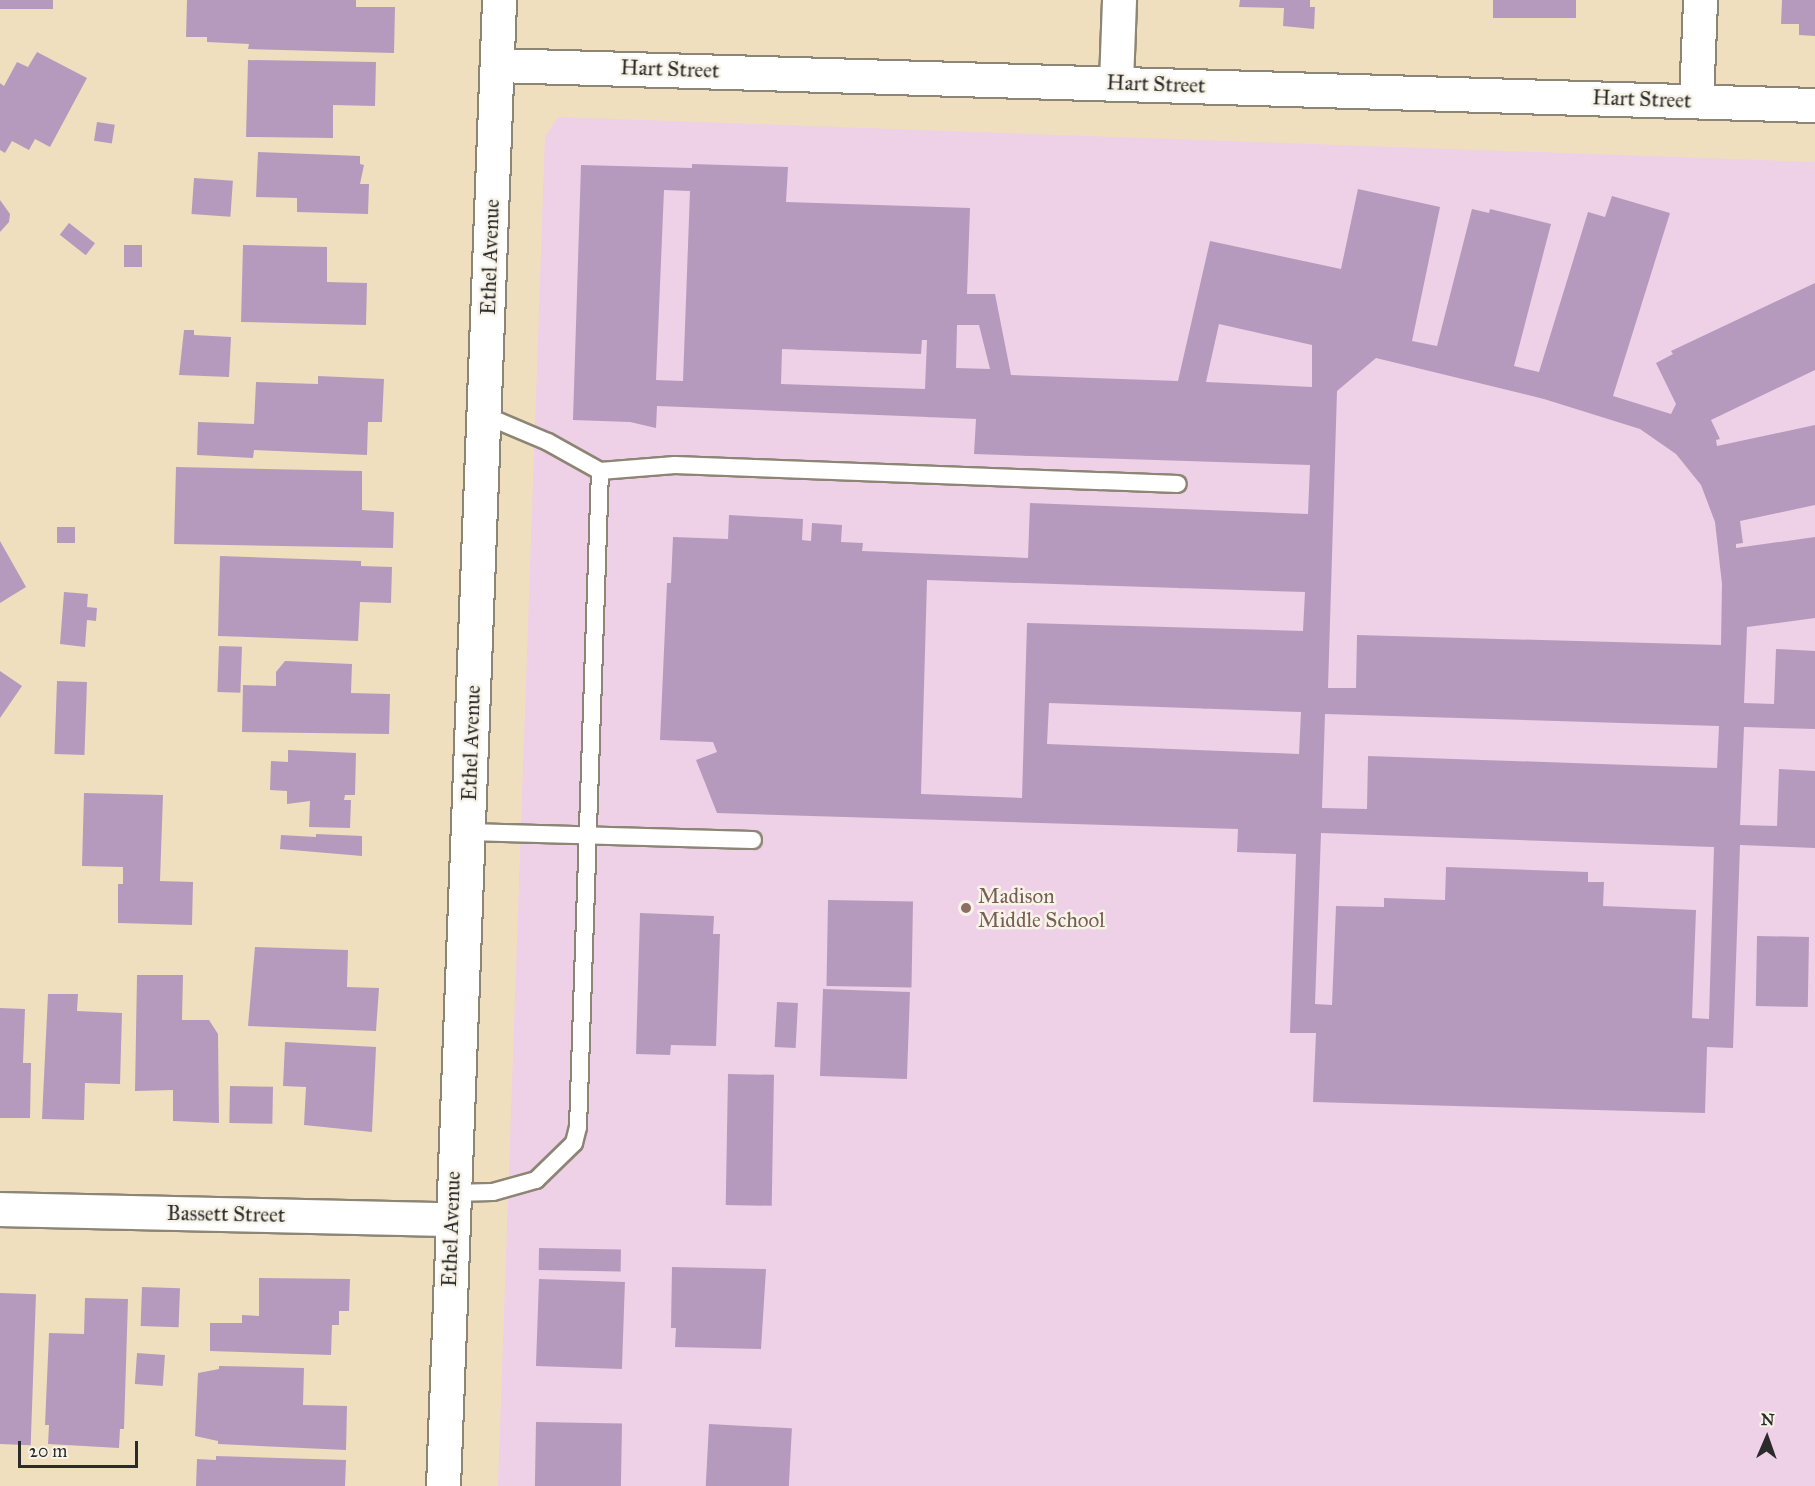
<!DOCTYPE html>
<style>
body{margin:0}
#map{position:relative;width:1815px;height:1486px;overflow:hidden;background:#efdfbf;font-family:"IM FELL Great Primer",serif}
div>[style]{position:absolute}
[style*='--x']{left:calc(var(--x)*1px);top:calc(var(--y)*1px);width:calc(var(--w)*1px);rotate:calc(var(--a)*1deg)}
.built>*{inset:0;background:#eed0e7}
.building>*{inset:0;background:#b69abe;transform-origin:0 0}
.roads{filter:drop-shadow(2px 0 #8d8575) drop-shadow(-2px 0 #8d8575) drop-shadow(0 2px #8d8575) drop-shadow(0 -2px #8d8575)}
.service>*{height:16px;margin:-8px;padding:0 8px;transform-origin:8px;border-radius:8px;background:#fff}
.minor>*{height:33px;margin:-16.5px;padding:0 16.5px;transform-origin:16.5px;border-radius:16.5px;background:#fff}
.tertiary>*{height:33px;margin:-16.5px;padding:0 16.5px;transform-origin:16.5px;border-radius:16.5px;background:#fff}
.dots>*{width:16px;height:16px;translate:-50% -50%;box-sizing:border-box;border:3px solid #f7f3e8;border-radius:50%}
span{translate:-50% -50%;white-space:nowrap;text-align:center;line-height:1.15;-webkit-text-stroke:5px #f7f3e8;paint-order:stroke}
.street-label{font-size:21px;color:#2b2b2b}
.education-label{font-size:21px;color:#785e54}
.left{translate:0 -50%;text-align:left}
.north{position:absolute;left:1737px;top:1408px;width:60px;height:60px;-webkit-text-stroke:4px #f7f3e8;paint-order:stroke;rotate:2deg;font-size:16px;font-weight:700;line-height:24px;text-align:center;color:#2b2b2b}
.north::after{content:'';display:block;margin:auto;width:21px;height:27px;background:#2b2b2b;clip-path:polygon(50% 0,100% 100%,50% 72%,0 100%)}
.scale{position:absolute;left:18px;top:1441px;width:120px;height:27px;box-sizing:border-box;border:3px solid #2b2b2b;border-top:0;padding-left:8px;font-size:18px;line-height:21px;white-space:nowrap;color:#2b2b2b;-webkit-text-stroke:4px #f7f3e8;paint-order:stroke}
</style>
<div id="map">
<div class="built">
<div style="clip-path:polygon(558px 117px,1815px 162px,1815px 1486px,498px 1486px,545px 137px)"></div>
</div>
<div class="building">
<div style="left:0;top:0;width:53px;height:9px"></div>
<div style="clip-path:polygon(187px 0,356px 0,356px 7px,395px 7px,394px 53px,248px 49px,249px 44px,207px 42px,207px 37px,186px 37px)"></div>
<div style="clip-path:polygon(1240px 0,1310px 0,1310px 7px,1315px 7px,1314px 29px,1283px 26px,1284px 8px,1239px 7px)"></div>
<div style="left:1493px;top:0;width:83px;height:18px"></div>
<div style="clip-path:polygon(1782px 0,1815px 0,1815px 36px,1799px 35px,1799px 24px,1781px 24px)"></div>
<div style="clip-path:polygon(37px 52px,87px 78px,50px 147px,35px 139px,29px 150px,12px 141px,5px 153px,0 150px,0 83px,4px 86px,17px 62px,28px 67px)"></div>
<div style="clip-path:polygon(248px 60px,376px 62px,375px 106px,333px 105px,333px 138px,246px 137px)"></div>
<div style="left:97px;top:122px;width:18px;height:19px;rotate:9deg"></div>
<div style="clip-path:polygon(258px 152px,360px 156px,360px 164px,364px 165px,360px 184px,369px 184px,368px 214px,297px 212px,297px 198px,256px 197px)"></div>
<div style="clip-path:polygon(evenodd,692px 164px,788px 167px,786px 202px,970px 208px,967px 294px,995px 294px,1011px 375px,1178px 381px,1210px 241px,1341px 269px,1358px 189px,1440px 207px,1412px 341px,1437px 346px,1472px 209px,1489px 213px,1490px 209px,1551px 224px,1514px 366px,1539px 372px,1588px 212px,1605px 217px,1612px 196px,1670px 213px,1613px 396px,1671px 414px,1676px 404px,1656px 363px,1673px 354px,1671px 351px,1815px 283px,1815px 370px,1711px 420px,1720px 439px,1716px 440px,1717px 446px,1815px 425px,1815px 505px,1740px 521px,1743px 543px,1736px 544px,1736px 548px,1815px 537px,1815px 618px,1747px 627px,1744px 703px,1774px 704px,1776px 649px,1815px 651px,1815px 729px,1744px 727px,1740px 825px,1777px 826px,1779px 769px,1815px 771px,1815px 848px,1740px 845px,1733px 1048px,1707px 1047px,1705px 1113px,1313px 1102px,1316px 1033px,1290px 1033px,1296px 854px,1237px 852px,1238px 829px,717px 813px,696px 760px,717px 752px,713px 742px,660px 740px,667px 583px,671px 583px,673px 537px,728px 539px,729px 515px,803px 519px,802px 540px,811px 541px,812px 523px,842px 525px,841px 542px,863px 543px,862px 551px,1028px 558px,1030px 503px,1308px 514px,1310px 465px,974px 454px,976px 419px,657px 406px,656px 428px,630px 422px,573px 420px,581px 165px,692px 168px,692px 164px,664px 190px,690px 191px,683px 381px,656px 380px,664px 190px,692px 164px,1219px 324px,1312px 345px,1312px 387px,1206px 382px,1219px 324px,692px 164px,957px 325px,979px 325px,990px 369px,956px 368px,957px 325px,692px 164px,922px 340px,927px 340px,925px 389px,781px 384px,782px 349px,921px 354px,922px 340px,692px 164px,1376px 358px,1544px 399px,1640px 429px,1676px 454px,1701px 485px,1715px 522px,1722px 584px,1721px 645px,1357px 635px,1356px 688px,1328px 688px,1337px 391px,1376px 358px,692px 164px,927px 580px,1305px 592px,1303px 631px,1027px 623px,1022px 798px,921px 794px,927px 580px,692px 164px,1049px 703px,1301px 712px,1299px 754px,1047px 744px,1049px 703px,692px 164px,1325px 714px,1719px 726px,1717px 768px,1368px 756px,1367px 809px,1322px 808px,1325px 714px,692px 164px,1321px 833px,1714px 847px,1709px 1019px,1692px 1018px,1696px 910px,1603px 906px,1604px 882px,1588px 882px,1588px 872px,1446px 867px,1445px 900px,1384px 898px,1384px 907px,1336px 906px,1332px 1005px,1315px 1004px,1321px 833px)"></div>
<div style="left:194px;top:178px;width:39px;height:36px;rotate:4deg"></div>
<div style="clip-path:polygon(0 200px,10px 214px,9px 222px,0 232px)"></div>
<div style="left:69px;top:223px;width:33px;height:15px;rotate:38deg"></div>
<div style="left:124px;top:245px;width:18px;height:22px"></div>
<div style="clip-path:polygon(243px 245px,327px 247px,327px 282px,367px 283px,366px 325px,241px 322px)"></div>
<div style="clip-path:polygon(184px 330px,194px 330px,194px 335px,231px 337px,229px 377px,179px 375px)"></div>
<div style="clip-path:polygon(318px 376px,384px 379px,382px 422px,368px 422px,367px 455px,254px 450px,253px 458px,197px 455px,198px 422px,254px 424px,256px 382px,318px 384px)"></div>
<div style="clip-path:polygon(176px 467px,362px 471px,362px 510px,394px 512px,393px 548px,174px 544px)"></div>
<div style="left:57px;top:527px;width:18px;height:16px"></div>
<div style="clip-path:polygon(0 541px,26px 587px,0 603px)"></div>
<div style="clip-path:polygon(220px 556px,361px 561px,361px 566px,392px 567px,391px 603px,360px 602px,358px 641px,218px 636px)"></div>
<div style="clip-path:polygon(64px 592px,88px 594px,87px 607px,97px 608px,96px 621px,87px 620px,85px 647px,60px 644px)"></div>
<div style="left:219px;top:646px;width:23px;height:46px;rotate:2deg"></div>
<div style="clip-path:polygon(285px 661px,352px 664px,351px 693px,390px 694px,389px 734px,242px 732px,243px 685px,276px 686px,276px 672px)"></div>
<div style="clip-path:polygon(0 671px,22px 686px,0 718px)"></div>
<div style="left:57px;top:681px;width:30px;height:73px;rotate:2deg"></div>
<div style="clip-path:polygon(288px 750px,356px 753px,355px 795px,345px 795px,344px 800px,351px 800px,350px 828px,309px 827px,310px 801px,287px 804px,287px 791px,270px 790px,271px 761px,288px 762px)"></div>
<div style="clip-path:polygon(84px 793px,163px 795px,160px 881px,193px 882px,192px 925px,118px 923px,118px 884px,123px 884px,123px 867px,82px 866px)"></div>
<div style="clip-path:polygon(316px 834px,362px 836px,362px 856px,280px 849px,281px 835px,316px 837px)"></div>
<div style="left:828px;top:900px;width:85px;height:86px;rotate:1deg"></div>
<div style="clip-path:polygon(640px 913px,714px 916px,713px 934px,720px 934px,716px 1046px,671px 1045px,670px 1055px,636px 1054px)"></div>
<div style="left:1757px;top:936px;width:52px;height:70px;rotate:1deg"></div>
<div style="clip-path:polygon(255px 947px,348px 950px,347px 987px,379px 988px,376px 1031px,248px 1026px)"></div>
<div style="clip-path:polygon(137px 975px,183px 975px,182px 1020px,209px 1020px,218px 1034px,219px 1123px,173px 1121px,173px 1090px,135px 1091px)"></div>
<div style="left:823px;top:989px;width:87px;height:87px;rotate:2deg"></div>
<div style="clip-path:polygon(48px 994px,78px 994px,77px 1011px,122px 1013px,120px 1084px,85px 1083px,84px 1120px,42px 1119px)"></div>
<div style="left:777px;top:1002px;width:21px;height:45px;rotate:3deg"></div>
<div style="clip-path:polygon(0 1008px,25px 1009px,23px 1063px,31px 1063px,30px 1118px,0 1118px)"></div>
<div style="clip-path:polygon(285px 1042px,376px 1047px,372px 1132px,304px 1125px,306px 1087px,283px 1086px)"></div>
<div style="left:728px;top:1074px;width:46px;height:131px;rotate:1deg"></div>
<div style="left:230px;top:1086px;width:43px;height:37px;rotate:1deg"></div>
<div style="left:539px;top:1248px;width:82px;height:22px;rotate:1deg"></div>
<div style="clip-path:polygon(672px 1267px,766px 1269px,761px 1349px,675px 1347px,676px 1328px,671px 1328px)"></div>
<div style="clip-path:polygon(259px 1278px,350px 1279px,349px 1311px,339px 1311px,339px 1325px,332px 1325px,331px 1355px,210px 1351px,210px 1323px,242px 1323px,242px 1315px,259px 1316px)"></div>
<div style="left:539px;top:1279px;width:86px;height:87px;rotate:2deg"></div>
<div style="left:142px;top:1287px;width:38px;height:39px;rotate:2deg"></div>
<div style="left:0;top:1293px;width:36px;height:151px;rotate:2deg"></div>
<div style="clip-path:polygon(85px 1298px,128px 1299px,124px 1429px,120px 1429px,119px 1448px,48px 1444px,49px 1425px,45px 1425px,49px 1333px,84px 1334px)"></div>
<div style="left:137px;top:1353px;width:28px;height:31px;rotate:4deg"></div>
<div style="clip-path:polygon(219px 1366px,304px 1368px,303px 1405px,347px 1406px,346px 1450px,218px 1444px,218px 1441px,195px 1436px,198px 1373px,219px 1369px)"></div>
<div style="left:536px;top:1422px;width:86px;height:64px;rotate:1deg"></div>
<div style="left:709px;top:1424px;width:83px;height:62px;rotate:3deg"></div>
<div style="clip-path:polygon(216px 1456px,346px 1460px,345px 1486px,196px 1486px,197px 1459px,216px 1460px)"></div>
</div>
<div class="roads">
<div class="service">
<div style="--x:600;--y:471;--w:75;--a:-4.6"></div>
<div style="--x:675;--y:465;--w:503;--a:2.16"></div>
<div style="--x:467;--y:832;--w:286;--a:1.6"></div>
<div style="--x:452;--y:1193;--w:41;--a:-1.4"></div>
<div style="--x:493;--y:1192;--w:45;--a:-15.6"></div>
<div style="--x:536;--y:1180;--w:53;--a:-44.2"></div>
<div style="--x:574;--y:1143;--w:16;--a:-76"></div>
<div style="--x:578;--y:1127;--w:656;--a:-88.08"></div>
<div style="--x:600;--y:471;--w:60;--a:-150.9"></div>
<div style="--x:548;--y:442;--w:69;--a:-157.1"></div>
</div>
<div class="minor">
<div style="--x:497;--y:65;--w:1319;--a:1.74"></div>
<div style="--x:1116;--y:82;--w:82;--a:-87.9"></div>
<div style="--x:1696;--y:101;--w:101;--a:-87.7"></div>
<div style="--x:0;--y:1209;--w:452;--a:1.3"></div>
</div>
<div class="tertiary">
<div style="--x:443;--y:1486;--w:1487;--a:-87.84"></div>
</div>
</div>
<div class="dots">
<div style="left:966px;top:908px;background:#8d6e63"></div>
</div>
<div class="street-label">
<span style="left:670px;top:69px;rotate:2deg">Hart Street</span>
<span style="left:1156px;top:84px;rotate:2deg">Hart Street</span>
<span style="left:1642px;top:99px;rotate:2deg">Hart Street</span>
<span style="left:490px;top:257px;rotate:-88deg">Ethel Avenue</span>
<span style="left:471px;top:743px;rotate:-88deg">Ethel Avenue</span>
<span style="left:226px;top:1214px;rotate:1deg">Bassett Street</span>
<span style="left:451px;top:1229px;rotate:-88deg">Ethel Avenue</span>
</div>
<div class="education-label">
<span class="left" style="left:978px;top:908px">Madison<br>Middle School</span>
</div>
<div class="north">N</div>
<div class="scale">20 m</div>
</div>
